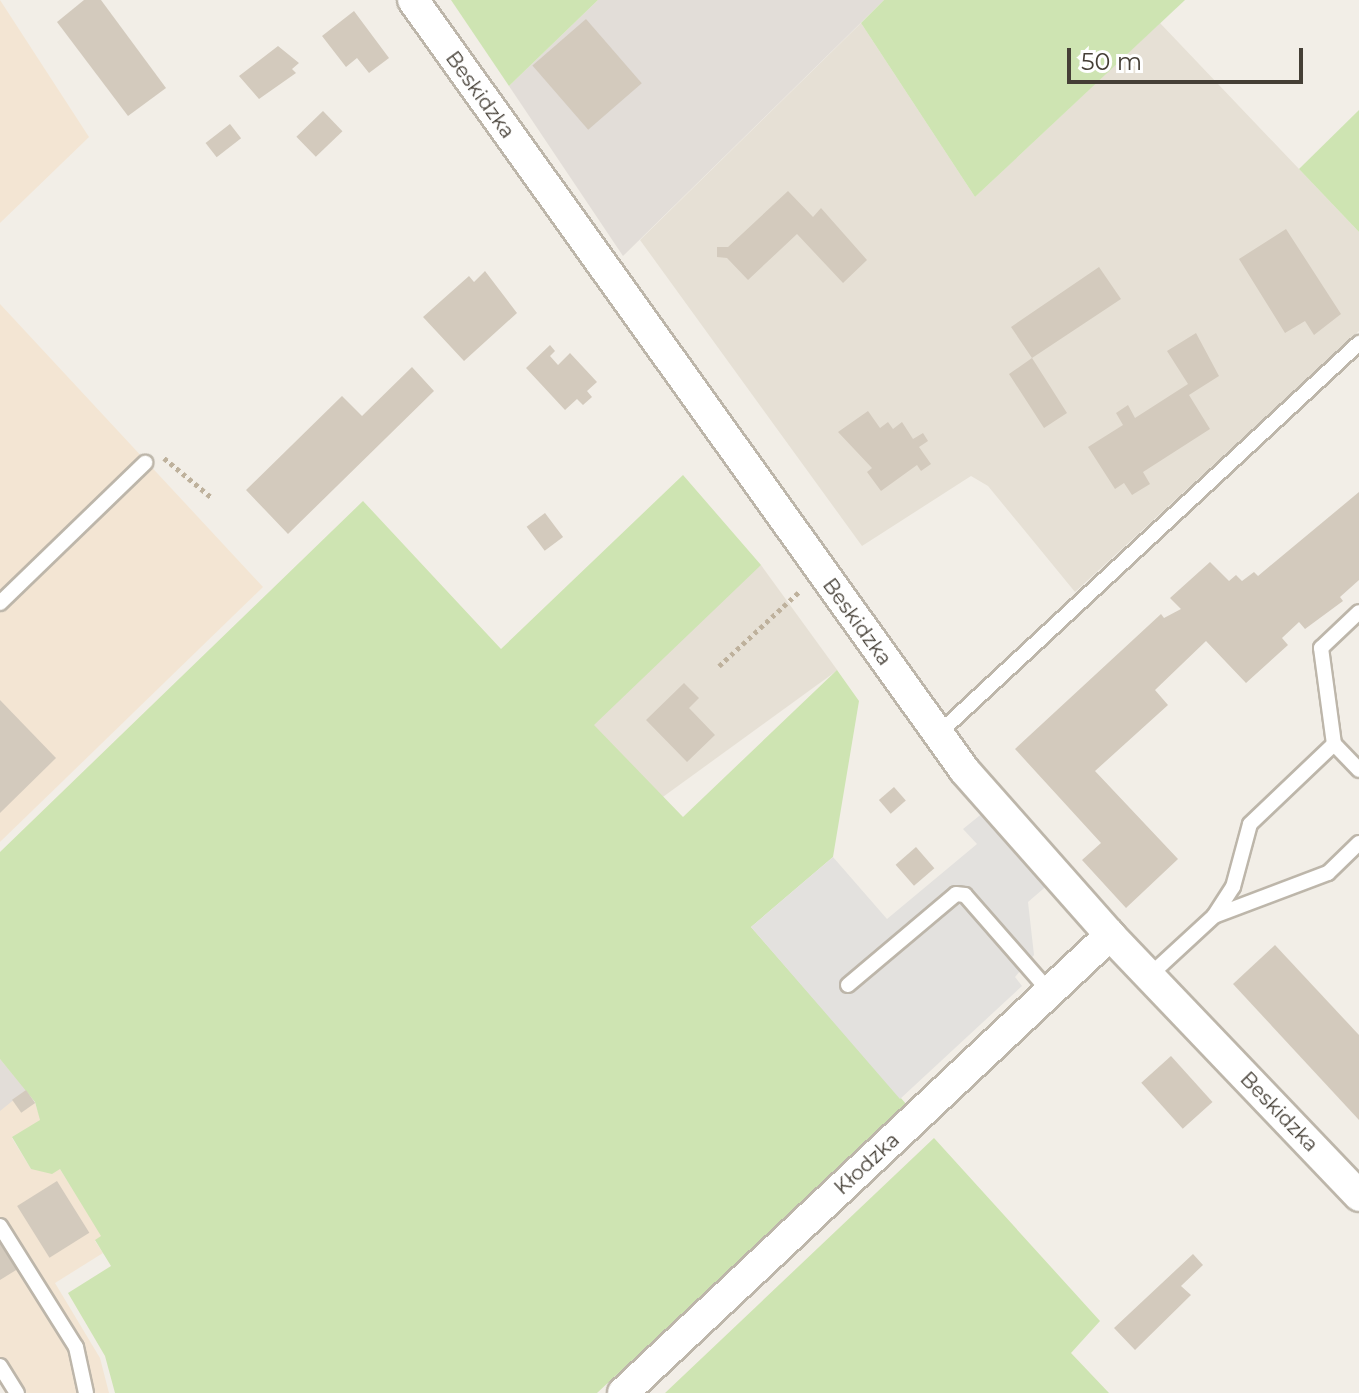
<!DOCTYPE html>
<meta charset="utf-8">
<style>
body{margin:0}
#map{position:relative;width:1359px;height:1393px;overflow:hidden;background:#f2eee7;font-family:Montserrat,sans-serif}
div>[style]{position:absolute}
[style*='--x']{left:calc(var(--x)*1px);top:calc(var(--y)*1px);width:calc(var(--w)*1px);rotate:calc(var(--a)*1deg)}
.residential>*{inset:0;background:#e6e0d5;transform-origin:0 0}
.commercial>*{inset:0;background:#f3e5d3}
.industrial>*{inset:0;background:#e2ddd8}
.green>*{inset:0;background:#cee4b2}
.parking>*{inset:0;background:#e3e1de}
.building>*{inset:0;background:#d3cabd;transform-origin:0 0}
.path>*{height:5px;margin-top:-2.5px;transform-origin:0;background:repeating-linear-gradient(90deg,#beb19c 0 4px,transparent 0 8px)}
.roads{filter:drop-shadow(2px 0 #bdb6aa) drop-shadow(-2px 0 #bdb6aa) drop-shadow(0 2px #bdb6aa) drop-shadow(0 -2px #bdb6aa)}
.service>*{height:14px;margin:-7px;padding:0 7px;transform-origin:7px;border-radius:7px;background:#fff}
.minor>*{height:30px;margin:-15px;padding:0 15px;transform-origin:15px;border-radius:15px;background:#fff}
span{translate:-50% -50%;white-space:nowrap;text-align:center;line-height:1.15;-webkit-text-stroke:6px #fff;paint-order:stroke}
.street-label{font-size:20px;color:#453f36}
.scale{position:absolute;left:1067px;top:48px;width:236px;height:36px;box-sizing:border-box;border:4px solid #453f36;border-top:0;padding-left:10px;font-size:24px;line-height:28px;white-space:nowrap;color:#453f36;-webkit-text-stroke:6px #fff;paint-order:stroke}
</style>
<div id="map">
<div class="residential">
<div style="clip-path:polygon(861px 23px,975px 197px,1160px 23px,1359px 232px,1359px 331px,1075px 592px,988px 486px,971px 476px,862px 546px,640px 240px)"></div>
<div style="left:761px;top:565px;width:130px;height:232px;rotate:54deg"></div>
</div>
<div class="commercial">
<div style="clip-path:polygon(0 0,89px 137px,0 223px)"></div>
<div style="clip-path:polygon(0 304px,263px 587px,0 842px)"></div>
<div style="clip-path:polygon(0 1059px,35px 1103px,41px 1120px,12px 1138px,31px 1169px,60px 1169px,102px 1236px,95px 1241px,103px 1253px,55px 1283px,100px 1358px,109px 1393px,5px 1393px,0 1384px)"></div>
</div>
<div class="industrial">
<div style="clip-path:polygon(598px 0,884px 0,623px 256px,509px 86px)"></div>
<div style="clip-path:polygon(0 1059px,26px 1090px,0 1111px)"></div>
</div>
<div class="green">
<div style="clip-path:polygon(451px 0,598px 0,509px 86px)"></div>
<div style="clip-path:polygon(884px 0,1185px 0,975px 197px,861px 23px)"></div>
<div style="clip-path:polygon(1359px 110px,1359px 232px,1299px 169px)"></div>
<div style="clip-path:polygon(683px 475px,761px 565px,594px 725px,683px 817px,837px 670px,859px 701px,833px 857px,751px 927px,907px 1105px,597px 1393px,115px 1393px,105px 1356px,68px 1293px,111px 1266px,95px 1240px,101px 1236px,60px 1169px,52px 1174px,31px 1169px,12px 1137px,40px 1120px,35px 1102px,0 1059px,0 852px,363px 501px,501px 649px)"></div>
<div style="clip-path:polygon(934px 1138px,1100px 1321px,1071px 1353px,1109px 1393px,665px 1393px)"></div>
</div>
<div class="parking">
<div style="clip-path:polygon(984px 812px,1050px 883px,1028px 902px,1034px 955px,1015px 977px,1022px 986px,900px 1099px,751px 927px,833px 857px,887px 919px,977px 844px,963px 829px)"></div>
</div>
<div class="building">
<div style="clip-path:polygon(84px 0,101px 0,166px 88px,128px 116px,57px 22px)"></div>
<div style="clip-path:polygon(354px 11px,389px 58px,369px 73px,357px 58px,346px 67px,322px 36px)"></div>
<div style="left:586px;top:19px;width:85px;height:71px;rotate:49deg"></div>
<div style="clip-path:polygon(278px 46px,299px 63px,292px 69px,296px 73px,259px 99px,239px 76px)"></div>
<div style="left:323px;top:111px;width:28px;height:37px;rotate:46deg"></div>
<div style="left:230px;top:124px;width:18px;height:31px;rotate:52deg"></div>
<div style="clip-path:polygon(788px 191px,813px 217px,821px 208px,867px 260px,843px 283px,797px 234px,748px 280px,727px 258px,717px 257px,717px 247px,728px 247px)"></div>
<div style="clip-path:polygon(1286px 229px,1341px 314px,1314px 335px,1305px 321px,1285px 333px,1239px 259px)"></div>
<div style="clip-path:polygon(1099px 267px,1121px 299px,1032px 358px,1067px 413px,1044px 428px,1009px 374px,1032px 358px,1011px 327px)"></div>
<div style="clip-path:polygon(485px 271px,517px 313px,464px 361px,423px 317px,469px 276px,474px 282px)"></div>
<div style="clip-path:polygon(1196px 333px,1219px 376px,1189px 395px,1210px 429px,1143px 472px,1150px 484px,1132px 495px,1124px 483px,1115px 489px,1088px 447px,1123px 425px,1116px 413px,1128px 405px,1135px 418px,1188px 384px,1167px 351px)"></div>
<div style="clip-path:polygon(550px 345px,555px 351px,550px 356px,558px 365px,570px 353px,597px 382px,587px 391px,592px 397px,583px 405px,577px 399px,565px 410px,526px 368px)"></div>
<div style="clip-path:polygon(412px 367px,434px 391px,288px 534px,246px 490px,342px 396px,362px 416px)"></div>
<div style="clip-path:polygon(868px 411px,880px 428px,888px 422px,893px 429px,902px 422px,913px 439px,923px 433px,928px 441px,919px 447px,931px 464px,921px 471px,917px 465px,881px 491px,867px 472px,872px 468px,838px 432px)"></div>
<div style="clip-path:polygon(1359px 492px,1359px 580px,1340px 597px,1343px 601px,1305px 629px,1299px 622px,1282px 638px,1288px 645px,1246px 683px,1206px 641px,1155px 690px,1168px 705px,1095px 771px,1178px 859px,1126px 908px,1082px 860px,1101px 843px,1015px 749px,1161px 614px,1164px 618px,1181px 609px,1170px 598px,1210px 562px,1229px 581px,1236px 575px,1242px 581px,1254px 572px,1258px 576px)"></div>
<div style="left:545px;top:513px;width:30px;height:23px;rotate:53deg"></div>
<div style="clip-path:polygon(684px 683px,699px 698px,689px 708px,715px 735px,687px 762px,646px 720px)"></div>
<div style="clip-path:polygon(0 700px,56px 758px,0 813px)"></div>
<div style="left:894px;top:787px;width:18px;height:20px;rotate:49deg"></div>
<div style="left:916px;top:847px;width:28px;height:27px;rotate:49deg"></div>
<div style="clip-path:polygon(1275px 945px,1359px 1035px,1359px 1120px,1233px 984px)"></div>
<div style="left:1171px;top:1056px;width:62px;height:40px;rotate:48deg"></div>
<div style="left:26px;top:1090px;width:16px;height:17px;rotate:55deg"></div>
<div style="left:57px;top:1181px;width:61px;height:47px;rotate:58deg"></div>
<div style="clip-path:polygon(0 1234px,21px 1267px,0 1280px)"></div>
<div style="clip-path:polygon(1193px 1254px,1203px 1265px,1181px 1286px,1191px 1295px,1135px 1350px,1114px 1328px)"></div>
</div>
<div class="path">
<div style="--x:164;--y:458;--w:61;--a:39.7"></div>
<div style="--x:719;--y:666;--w:110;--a:-42.8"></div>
</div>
<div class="roads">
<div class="service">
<div style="--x:0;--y:603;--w:202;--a:-44"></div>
<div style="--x:938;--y:734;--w:575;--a:-42.88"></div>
<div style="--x:1334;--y:744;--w:36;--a:46"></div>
<div style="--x:1214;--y:916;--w:122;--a:-20.7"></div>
<div style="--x:1328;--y:873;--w:43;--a:-44.1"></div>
<div style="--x:1149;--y:976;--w:88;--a:-42.7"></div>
<div style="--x:1214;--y:916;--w:35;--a:-57"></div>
<div style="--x:1233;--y:887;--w:65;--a:-74.9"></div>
<div style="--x:1250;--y:824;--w:116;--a:-43.6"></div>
<div style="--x:1334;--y:744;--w:97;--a:-97.7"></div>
<div style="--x:1321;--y:648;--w:52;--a:-43.5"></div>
<div style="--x:848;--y:985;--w:141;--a:-40.1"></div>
<div style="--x:956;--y:894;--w:9;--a:6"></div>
<div style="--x:965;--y:895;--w:129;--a:48.8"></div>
<div style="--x:0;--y:1226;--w:143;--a:57.9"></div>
<div style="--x:76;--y:1347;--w:47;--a:77.7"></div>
<div style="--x:0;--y:1366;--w:32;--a:58"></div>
</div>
<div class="minor">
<div style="--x:413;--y:0;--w:948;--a:54.4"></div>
<div style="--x:965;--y:771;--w:219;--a:48.5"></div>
<div style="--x:1110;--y:935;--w:361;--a:46.3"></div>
<div style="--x:623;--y:1393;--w:669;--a:-43.24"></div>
</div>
</div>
<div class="street-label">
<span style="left:480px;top:95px;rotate:54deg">Beskidzka</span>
<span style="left:857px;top:622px;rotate:54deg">Beskidzka</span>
<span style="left:1279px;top:1112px;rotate:46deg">Beskidzka</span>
<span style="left:867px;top:1164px;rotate:-43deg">Kłodzka</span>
</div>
<div class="scale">50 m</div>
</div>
